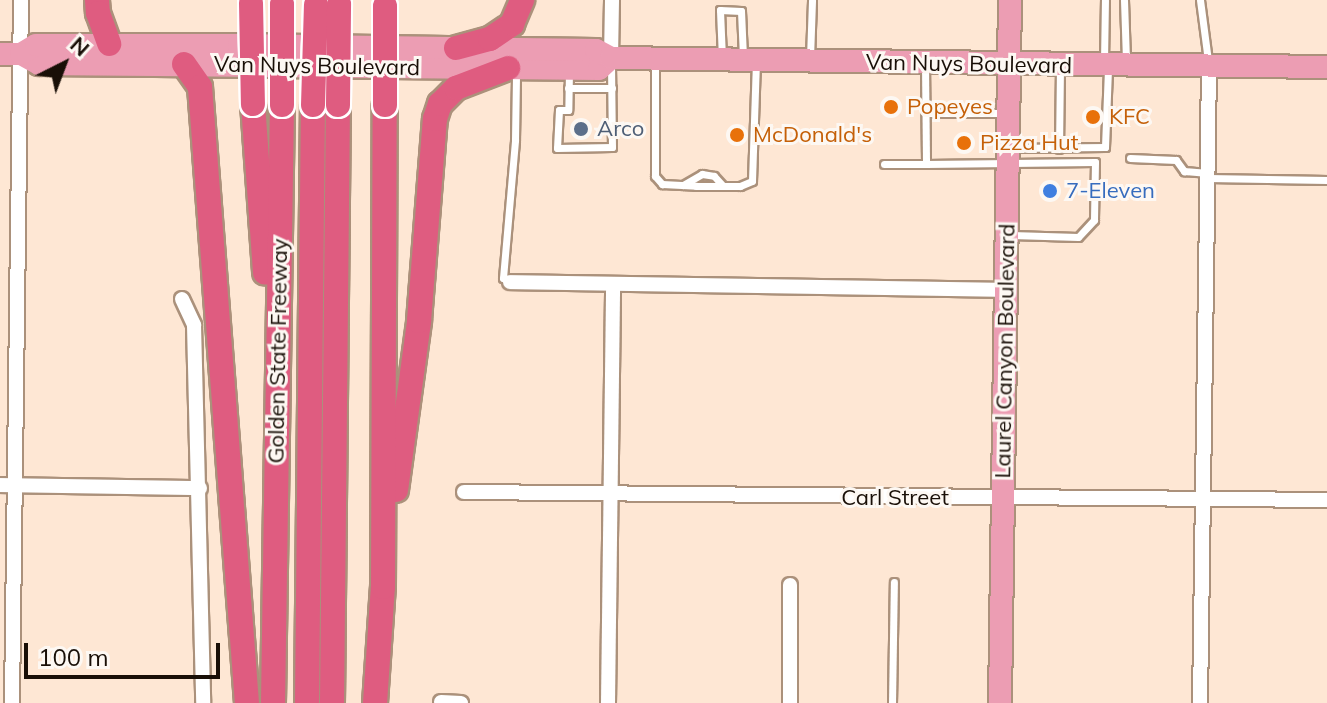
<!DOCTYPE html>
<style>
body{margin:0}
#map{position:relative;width:1327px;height:703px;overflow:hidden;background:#fee7d4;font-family:Mulish,sans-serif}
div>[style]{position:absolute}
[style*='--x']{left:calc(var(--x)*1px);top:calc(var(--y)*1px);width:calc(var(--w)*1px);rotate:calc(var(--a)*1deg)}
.roads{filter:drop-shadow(2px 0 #ab917b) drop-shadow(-2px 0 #ab917b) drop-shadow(0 2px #ab917b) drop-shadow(0 -2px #ab917b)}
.lane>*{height:7px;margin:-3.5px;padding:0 3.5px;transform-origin:3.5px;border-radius:3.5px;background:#fff}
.street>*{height:14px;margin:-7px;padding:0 7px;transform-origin:7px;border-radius:7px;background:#fff}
.primary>*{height:22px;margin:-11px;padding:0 11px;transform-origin:11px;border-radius:11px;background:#ec9db3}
.highway>*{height:24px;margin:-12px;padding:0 12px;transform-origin:12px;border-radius:12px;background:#df5c80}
.bridges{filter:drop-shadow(2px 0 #fff) drop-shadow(-2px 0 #fff) drop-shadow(0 2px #fff) drop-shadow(0 -2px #fff)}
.highway-bridge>*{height:24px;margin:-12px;padding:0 12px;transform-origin:12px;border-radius:12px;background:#df5c80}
.dots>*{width:22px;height:22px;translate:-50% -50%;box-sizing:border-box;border:4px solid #fdf8f3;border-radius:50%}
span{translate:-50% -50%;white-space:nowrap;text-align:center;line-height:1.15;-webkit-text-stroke:6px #fdf8f3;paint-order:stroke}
.street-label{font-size:22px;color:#190f07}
.food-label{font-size:22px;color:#c56008}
.left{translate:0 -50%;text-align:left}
.service-label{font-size:22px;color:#4e5e75}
.shop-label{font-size:22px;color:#366cbe}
.north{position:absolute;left:24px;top:24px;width:80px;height:80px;-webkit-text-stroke:6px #fdf8f3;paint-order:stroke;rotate:42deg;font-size:22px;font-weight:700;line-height:32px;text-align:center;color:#190f07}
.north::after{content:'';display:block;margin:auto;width:28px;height:36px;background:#190f07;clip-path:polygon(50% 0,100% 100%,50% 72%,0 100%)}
.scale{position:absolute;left:24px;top:643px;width:196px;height:36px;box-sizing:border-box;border:4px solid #190f07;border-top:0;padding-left:10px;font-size:24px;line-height:28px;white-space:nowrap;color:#190f07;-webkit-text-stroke:6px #fdf8f3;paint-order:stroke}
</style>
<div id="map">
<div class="roads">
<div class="lane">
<div style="--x:1124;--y:0;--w:59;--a:88.1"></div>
<div style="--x:1200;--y:0;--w:62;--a:82.5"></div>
<div style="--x:722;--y:58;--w:48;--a:-92.4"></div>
<div style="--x:720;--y:10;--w:21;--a:3"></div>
<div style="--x:741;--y:11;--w:46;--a:87.5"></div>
<div style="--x:810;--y:58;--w:58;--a:-88"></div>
<div style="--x:655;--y:62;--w:114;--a:90"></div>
<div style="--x:655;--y:176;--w:11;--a:49"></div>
<div style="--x:662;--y:184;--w:34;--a:3"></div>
<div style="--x:696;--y:186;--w:44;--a:0"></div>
<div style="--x:740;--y:186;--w:13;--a:-23"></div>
<div style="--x:752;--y:181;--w:118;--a:-88.1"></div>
<div style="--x:1104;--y:62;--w:62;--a:-89.1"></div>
<div style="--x:925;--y:65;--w:99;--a:89.4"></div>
<div style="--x:926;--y:164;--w:169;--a:-0.7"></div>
<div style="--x:1095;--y:162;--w:58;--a:91"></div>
<div style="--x:1094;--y:220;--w:23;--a:133"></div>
<div style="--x:1078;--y:237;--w:67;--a:-178.3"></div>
<div style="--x:569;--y:71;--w:39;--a:91"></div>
<div style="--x:568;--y:110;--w:9;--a:180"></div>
<div style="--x:559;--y:110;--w:38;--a:93"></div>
<div style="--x:557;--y:148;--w:55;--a:-1"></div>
<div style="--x:612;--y:147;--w:83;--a:-90.7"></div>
<div style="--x:568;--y:88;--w:44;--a:0"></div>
<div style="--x:926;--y:113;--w:77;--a:0"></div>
<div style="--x:1010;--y:148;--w:95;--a:-0.6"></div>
<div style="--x:1105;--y:147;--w:79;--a:-87.8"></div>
<div style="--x:1059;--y:149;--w:82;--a:-89.3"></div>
<div style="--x:1130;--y:158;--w:46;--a:2.5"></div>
<div style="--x:1176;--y:160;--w:14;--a:54"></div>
<div style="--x:1184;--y:171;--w:24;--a:5"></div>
<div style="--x:884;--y:164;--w:42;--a:0"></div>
<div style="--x:1208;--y:178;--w:119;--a:1"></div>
<div style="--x:683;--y:185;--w:22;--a:-30"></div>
<div style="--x:702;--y:174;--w:12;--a:9"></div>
<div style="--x:714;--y:176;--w:12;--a:48"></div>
<div style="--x:510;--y:282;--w:8;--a:-150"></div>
<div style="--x:503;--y:278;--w:139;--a:-85"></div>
<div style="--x:515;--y:140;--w:67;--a:-89.1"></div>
<div style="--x:892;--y:703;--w:121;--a:-89.1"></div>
</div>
<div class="street">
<div style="--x:611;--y:58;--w:58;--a:-89"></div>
<div style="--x:510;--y:282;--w:495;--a:0.9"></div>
<div style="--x:182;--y:299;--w:29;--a:65"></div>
<div style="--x:194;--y:325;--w:378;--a:88.6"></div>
<div style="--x:0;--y:485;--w:200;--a:0.9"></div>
<div style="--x:464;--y:492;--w:863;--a:0.53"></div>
<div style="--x:441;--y:702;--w:20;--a:3"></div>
<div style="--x:12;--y:703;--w:703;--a:-89.27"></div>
<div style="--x:608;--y:703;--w:419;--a:-89.3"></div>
<div style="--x:790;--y:703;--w:118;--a:-90"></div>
<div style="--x:1200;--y:703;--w:636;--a:-89.19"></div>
</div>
<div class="primary">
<div style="--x:0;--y:54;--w:21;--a:0"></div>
<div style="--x:21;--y:54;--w:21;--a:29"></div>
<div style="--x:39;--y:64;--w:560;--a:0.51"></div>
<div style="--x:599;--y:69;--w:16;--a:-43"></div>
<div style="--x:21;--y:54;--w:17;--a:-31"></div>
<div style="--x:36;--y:45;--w:203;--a:0"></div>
<div style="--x:239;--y:45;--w:357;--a:0.8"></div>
<div style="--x:596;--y:50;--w:17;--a:28"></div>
<div style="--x:611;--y:58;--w:716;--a:0.72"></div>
<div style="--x:1000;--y:703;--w:703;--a:-89.19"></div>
</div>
<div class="highway">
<div style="--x:97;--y:0;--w:13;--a:86"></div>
<div style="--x:98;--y:13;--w:33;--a:70"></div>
<div style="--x:456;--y:48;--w:35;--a:-15"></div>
<div style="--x:490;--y:39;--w:27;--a:-34"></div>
<div style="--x:512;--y:24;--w:26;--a:-67"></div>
<div style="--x:184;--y:64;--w:28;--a:55"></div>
<div style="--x:200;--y:87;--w:618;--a:85.64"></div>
<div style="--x:253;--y:104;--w:169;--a:85.9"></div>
<div style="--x:396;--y:490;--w:171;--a:-82.2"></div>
<div style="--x:419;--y:321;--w:203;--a:-85.5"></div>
<div style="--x:435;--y:119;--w:16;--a:-72"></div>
<div style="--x:440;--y:104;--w:23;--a:-45"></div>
<div style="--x:456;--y:88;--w:56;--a:-21"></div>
<div style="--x:273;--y:703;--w:598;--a:-89.14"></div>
<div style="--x:307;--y:703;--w:598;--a:-89.43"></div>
<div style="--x:332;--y:703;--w:598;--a:-89.43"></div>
<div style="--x:375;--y:703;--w:116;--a:-86.1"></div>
<div style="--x:383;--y:587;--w:482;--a:-89.8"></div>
</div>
</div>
<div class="bridges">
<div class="highway-bridge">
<div style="--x:251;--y:3;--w:101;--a:88.9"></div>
<div style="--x:282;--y:4;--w:101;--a:90"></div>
<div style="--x:313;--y:105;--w:100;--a:-88.3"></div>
<div style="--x:338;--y:105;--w:101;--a:-89.4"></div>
<div style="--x:385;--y:105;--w:99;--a:-90"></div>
</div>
</div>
<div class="dots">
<div style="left:891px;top:107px;background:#e8710a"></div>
<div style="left:1093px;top:117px;background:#e8710a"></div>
<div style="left:581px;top:129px;background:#5c6f8a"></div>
<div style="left:737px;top:135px;background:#e8710a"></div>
<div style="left:964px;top:143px;background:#e8710a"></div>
<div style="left:1050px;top:191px;background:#3f7fe0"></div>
</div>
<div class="street-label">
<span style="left:969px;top:64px;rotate:1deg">Van Nuys Boulevard</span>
<span style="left:317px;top:66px;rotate:1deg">Van Nuys Boulevard</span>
<span style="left:278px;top:351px;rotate:-89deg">Golden State Freeway</span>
<span style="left:1005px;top:351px;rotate:-89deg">Laurel Canyon Boulevard</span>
<span style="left:895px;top:498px">Carl Street</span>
</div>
<div class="food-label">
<span class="left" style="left:907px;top:107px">Popeyes</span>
<span class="left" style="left:1109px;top:117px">KFC</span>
<span class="left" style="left:753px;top:135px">McDonald's</span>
<span class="left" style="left:980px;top:143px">Pizza Hut</span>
</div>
<div class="service-label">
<span class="left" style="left:597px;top:129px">Arco</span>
</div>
<div class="shop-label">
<span class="left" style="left:1066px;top:191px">7-Eleven</span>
</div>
<div class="north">N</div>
<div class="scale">100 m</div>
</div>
